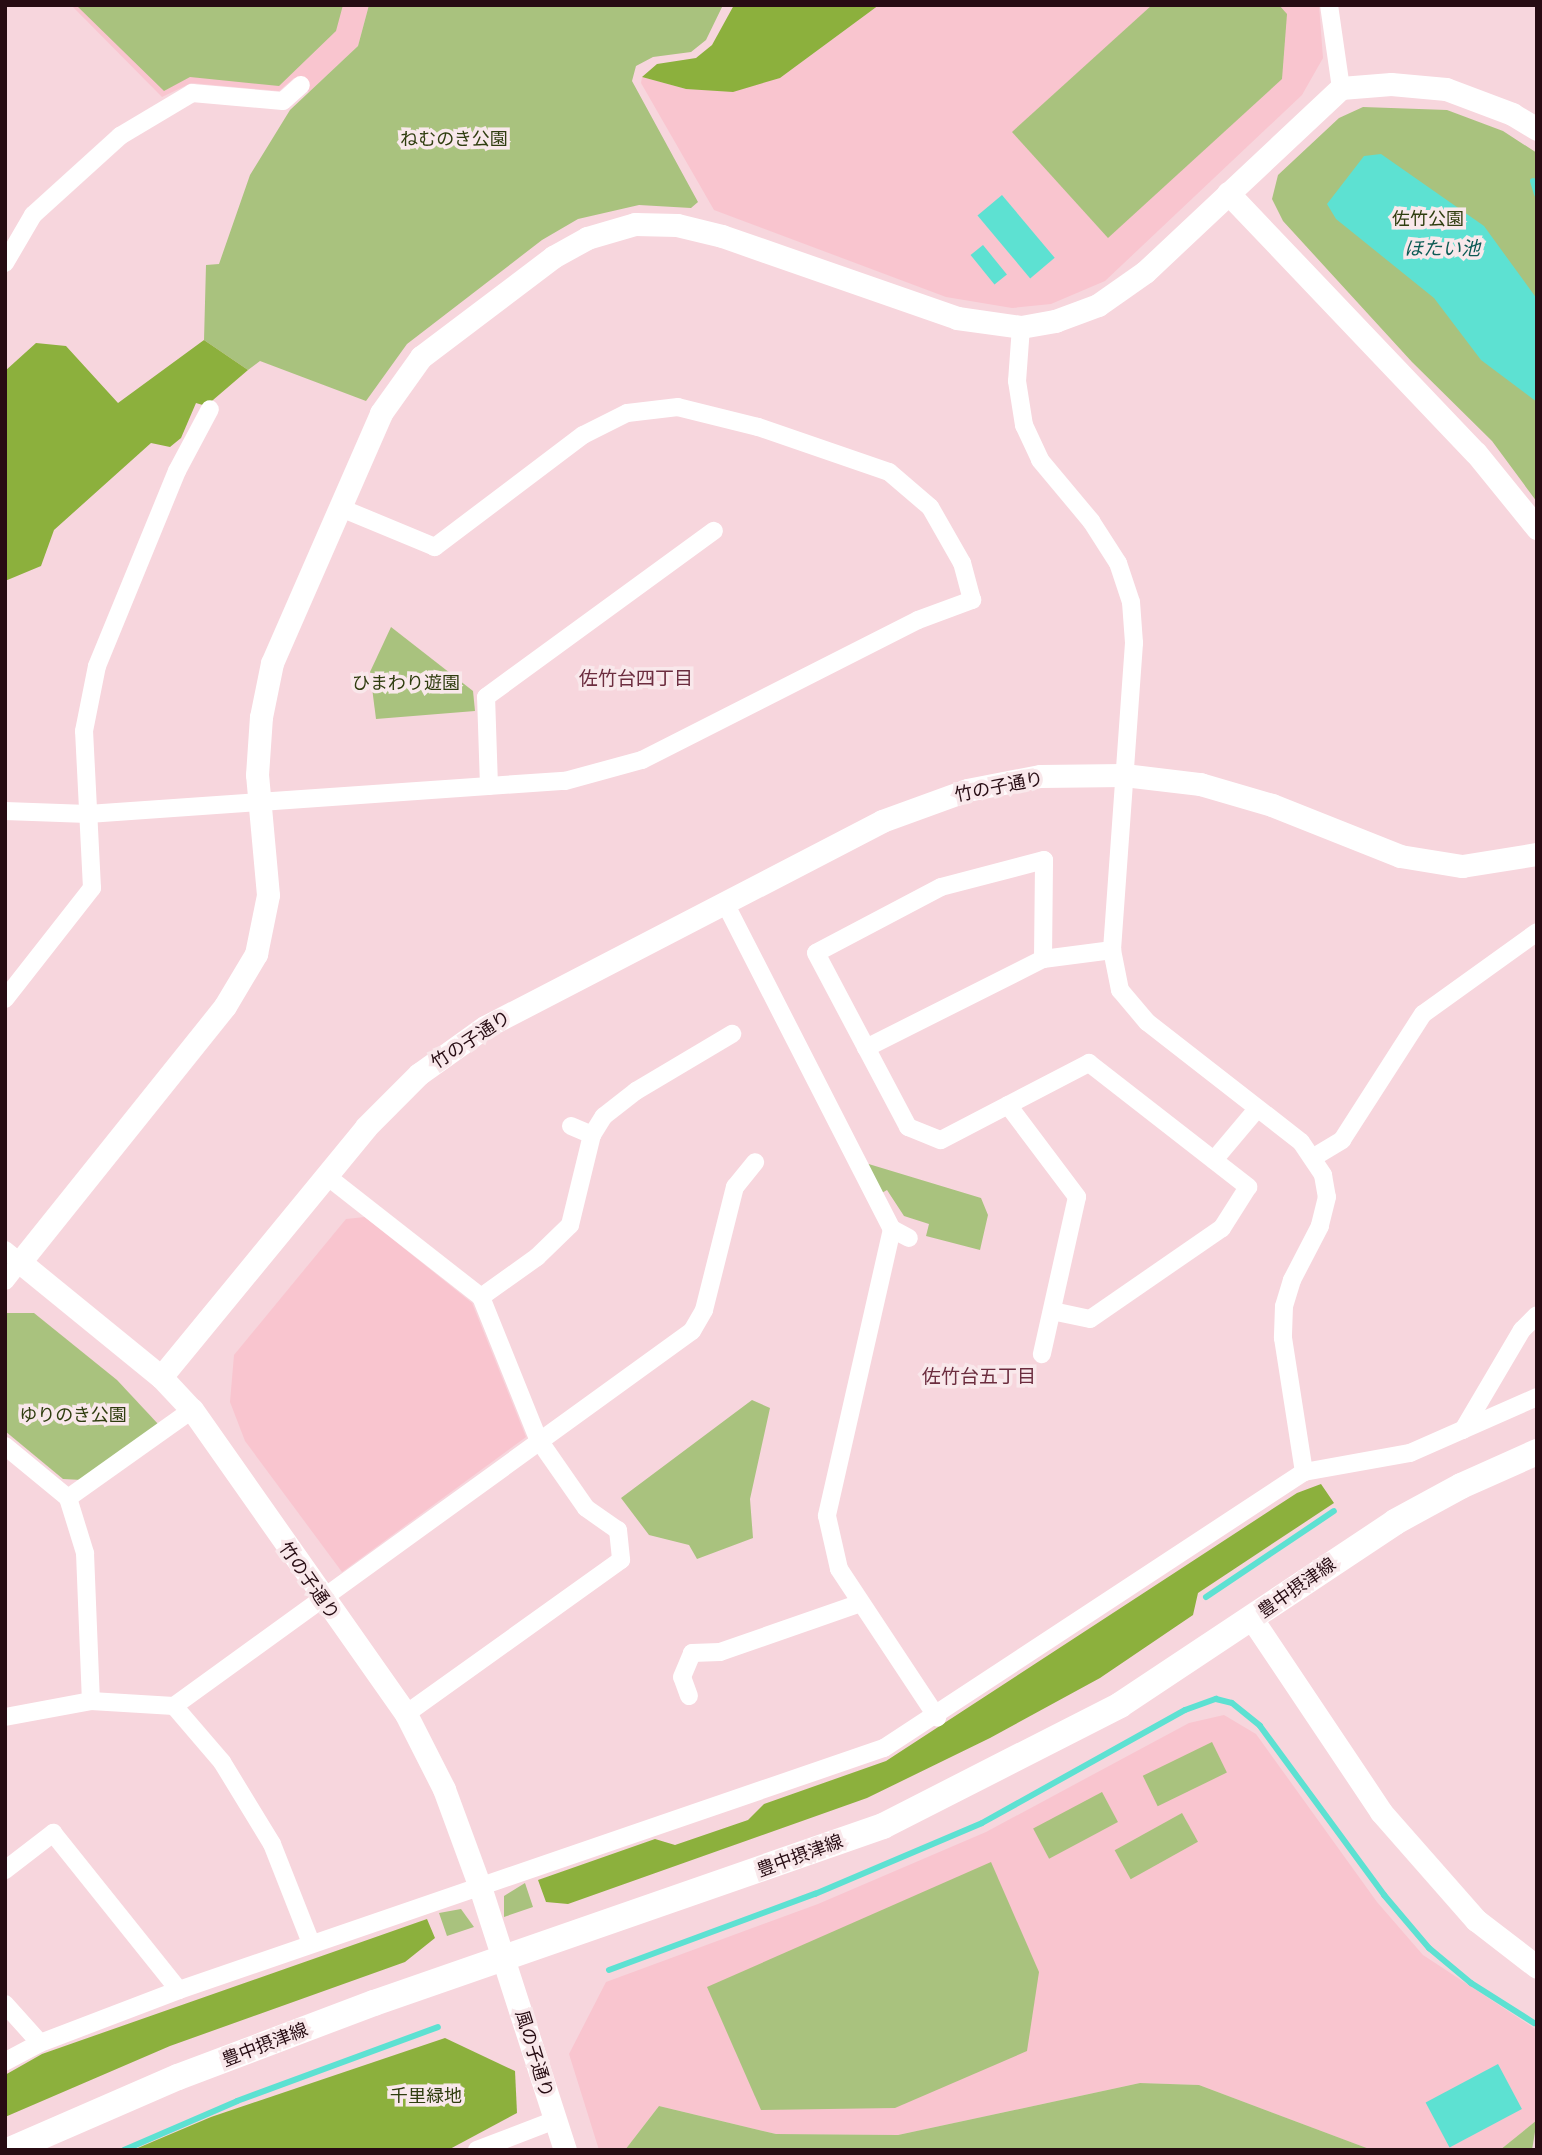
<!DOCTYPE html>
<meta charset="utf-8">
<style>
body{margin:0}
#map{position:relative;width:1542px;height:2155px;overflow:hidden;background:#f7d6dd;font-family:Figtree,"Noto Sans JP",sans-serif}
div>[style]{position:absolute}
[style*='--x']{left:calc(var(--x)*1px);top:calc(var(--y)*1px);width:calc(var(--w)*1px);rotate:calc(var(--a)*1deg)}
.built>*{inset:0;background:#f9c5cf}
.green>*{inset:0;background:#a9c27e;transform-origin:0 0}
.forest>*{inset:0;background:#8cb03d}
.water>*{inset:0;background:#5de1d2;transform-origin:0 0}
.stream>*{height:6px;margin:-3px;padding:0 3px;transform-origin:3px;border-radius:3px;background:#5de1d2}
.minor>*{height:18px;margin:-9px;padding:0 9px;transform-origin:9px;border-radius:9px;background:#fff}
.tertiary>*{height:23px;margin:-11.5px;padding:0 11.5px;transform-origin:11.5px;border-radius:11.5px;background:#fff}
.secondary>*{height:26px;margin:-13px;padding:0 13px;transform-origin:13px;border-radius:13px;background:#fff}
span{translate:-50% -50%;white-space:nowrap;text-align:center;line-height:1.15;-webkit-text-stroke:7px #f9e8eb;paint-order:stroke}
.park-label{font-size:18px;color:#2f3d0f}
.street-label{font-size:18px;color:#270c13}
.water-label{font-size:19px;color:#0b5a53;font-style:italic}
.neighbourhood-label{font-size:19px;color:#6c2d3f}
.frame{position:absolute;inset:0;border:7px solid #270c13;pointer-events:none}
</style>
<div id="map">
<div class="built">
<div style="clip-path:polygon(71px 5px,369px 5px,358px 46px,309px 92px,294px 78px,279px 91px,191px 83px,162px 97px)"></div>
<div style="clip-path:polygon(879px 5px,1319px 5px,1323px 58px,1302px 95px,1105px 281px,1051px 304px,1012px 308px,946px 297px,714px 210px,641px 83px,642px 77px,686px 89px,780px 78px)"></div>
<div style="clip-path:polygon(365px 1217px,472px 1303px,526px 1437px,342px 1572px,245px 1441px,230px 1402px,234px 1355px,346px 1219px)"></div>
<div style="clip-path:polygon(1224px 1715px,1256px 1734px,1377px 1902px,1423px 1955px,1537px 2030px,1537px 2120px,1500px 2150px,1372px 2150px,1199px 2085px,1140px 2083px,898px 2135px,776px 2134px,659px 2106px,625px 2150px,599px 2150px,569px 2054px,606px 1982px,818px 1904px,986px 1832px,1189px 1723px)"></div>
</div>
<div class="green">
<div style="clip-path:polygon(76px 5px,343px 5px,336px 31px,279px 86px,190px 77px,164px 91px)"></div>
<div style="clip-path:polygon(369px 5px,723px 5px,706px 40px,691px 52px,653px 57px,636px 66px,632px 81px,698px 202px,691px 208px,639px 205px,578px 219px,542px 240px,407px 344px,366px 401px,260px 361px,248px 370px,204px 340px,206px 265px,219px 264px,250px 175px,290px 110px,358px 46px)"></div>
<div style="clip-path:polygon(1152px 5px,1279px 5px,1287px 14px,1282px 79px,1108px 238px,1012px 132px)"></div>
<div style="clip-path:polygon(1363px 107px,1447px 110px,1503px 131px,1537px 153px,1537px 502px,1492px 441px,1412px 362px,1283px 221px,1272px 199px,1278px 175px,1339px 118px)"></div>
<div style="clip-path:polygon(391px 627px,473px 691px,475px 711px,376px 719px,370px 672px)"></div>
<div style="clip-path:polygon(862px 1162px,981px 1198px,988px 1215px,980px 1250px,926px 1236px,929px 1224px,904px 1216px,887px 1190px,880px 1194px)"></div>
<div style="clip-path:polygon(5px 1313px,34px 1313px,117px 1380px,159px 1425px,82px 1480px,63px 1479px,5px 1431px)"></div>
<div style="clip-path:polygon(752px 1400px,770px 1408px,750px 1499px,753px 1538px,697px 1559px,689px 1545px,649px 1535px,621px 1498px)"></div>
<div style="left:1212px;top:1742px;width:34px;height:77px;rotate:64deg"></div>
<div style="left:1102px;top:1792px;width:34px;height:78px;rotate:62deg"></div>
<div style="left:1182px;top:1813px;width:33px;height:77px;rotate:61deg"></div>
<div style="clip-path:polygon(991px 1862px,1039px 1972px,1027px 2051px,895px 2108px,761px 2110px,707px 1987px)"></div>
<div style="clip-path:polygon(525px 1883px,533px 1907px,504px 1917px,504px 1896px)"></div>
<div style="clip-path:polygon(461px 1909px,474px 1927px,447px 1936px,439px 1913px)"></div>
<div style="clip-path:polygon(1140px 2083px,1199px 2085px,1372px 2150px,625px 2150px,659px 2106px,776px 2134px,898px 2135px)"></div>
<div style="clip-path:polygon(1537px 2120px,1532px 2150px,1500px 2150px)"></div>
</div>
<div class="forest">
<div style="clip-path:polygon(734px 5px,879px 5px,780px 78px,733px 92px,686px 89px,642px 77px,657px 64px,696px 58px,712px 45px)"></div>
<div style="clip-path:polygon(204px 340px,248px 370px,206px 406px,196px 403px,181px 438px,170px 447px,151px 443px,54px 530px,41px 566px,5px 581px,5px 371px,36px 343px,66px 346px,118px 403px)"></div>
<div style="clip-path:polygon(1321px 1484px,1334px 1503px,1198px 1593px,1193px 1615px,1100px 1678px,990px 1738px,867px 1798px,568px 1904px,546px 1902px,538px 1880px,655px 1839px,675px 1845px,748px 1820px,764px 1804px,886px 1761px,1297px 1493px)"></div>
<div style="clip-path:polygon(427px 1919px,435px 1938px,405px 1962px,170px 2046px,5px 2117px,5px 2075px,42px 2054px)"></div>
<div style="clip-path:polygon(445px 2038px,515px 2071px,517px 2113px,448px 2150px,133px 2150px,211px 2117px)"></div>
</div>
<div class="water">
<div style="clip-path:polygon(1381px 154px,1484px 226px,1537px 299px,1537px 402px,1481px 360px,1434px 298px,1336px 219px,1327px 204px,1364px 156px)"></div>
<div style="left:1002px;top:195px;width:82px;height:32px;rotate:50deg"></div>
<div style="left:983px;top:245px;width:38px;height:16px;rotate:51deg"></div>
<div style="left:1498px;top:2064px;width:51px;height:82px;rotate:62deg"></div>
</div>
<div class="stream">
<div style="--x:1533;--y:181;--w:14;--a:73"></div>
<div style="--x:1206;--y:1597;--w:154;--a:-33.9"></div>
<div style="--x:609;--y:1970;--w:220;--a:-20.3"></div>
<div style="--x:815;--y:1894;--w:181;--a:-23"></div>
<div style="--x:982;--y:1823;--w:232;--a:-29.1"></div>
<div style="--x:1185;--y:1710;--w:33;--a:-20"></div>
<div style="--x:1216;--y:1699;--w:16;--a:14"></div>
<div style="--x:1232;--y:1703;--w:36;--a:39"></div>
<div style="--x:1260;--y:1726;--w:210;--a:53.7"></div>
<div style="--x:1384;--y:1895;--w:70;--a:49.7"></div>
<div style="--x:1429;--y:1948;--w:55;--a:39.8"></div>
<div style="--x:1471;--y:1983;--w:75;--a:32.4"></div>
<div style="--x:124;--y:2150;--w:123;--a:-23.4"></div>
<div style="--x:237;--y:2101;--w:214;--a:-20.2"></div>
</div>
<div class="minor">
<div style="--x:1329;--y:5;--w:84;--a:81.8"></div>
<div style="--x:5;--y:263;--w:56;--a:-59.7"></div>
<div style="--x:33;--y:215;--w:118;--a:-42.2"></div>
<div style="--x:120;--y:136;--w:84;--a:-30.8"></div>
<div style="--x:192;--y:93;--w:91;--a:5"></div>
<div style="--x:283;--y:101;--w:24;--a:-42"></div>
<div style="--x:1021;--y:327;--w:54;--a:94.2"></div>
<div style="--x:1017;--y:381;--w:45;--a:81"></div>
<div style="--x:1024;--y:425;--w:38;--a:65"></div>
<div style="--x:1040;--y:460;--w:80;--a:50.1"></div>
<div style="--x:1091;--y:521;--w:50;--a:57.3"></div>
<div style="--x:1118;--y:563;--w:41;--a:71.6"></div>
<div style="--x:1131;--y:602;--w:41;--a:85.8"></div>
<div style="--x:1134;--y:643;--w:308;--a:94.1"></div>
<div style="--x:1112;--y:950;--w:41;--a:78.7"></div>
<div style="--x:1120;--y:990;--w:42;--a:49.8"></div>
<div style="--x:1147;--y:1022;--w:195;--a:37.9"></div>
<div style="--x:1301;--y:1142;--w:40;--a:56"></div>
<div style="--x:1323;--y:1175;--w:22;--a:80"></div>
<div style="--x:1327;--y:1197;--w:30;--a:104"></div>
<div style="--x:1320;--y:1226;--w:61;--a:117.4"></div>
<div style="--x:1292;--y:1280;--w:27;--a:107"></div>
<div style="--x:1284;--y:1306;--w:32;--a:92"></div>
<div style="--x:1283;--y:1338;--w:136;--a:81.1"></div>
<div style="--x:489;--y:786;--w:89;--a:-91.9"></div>
<div style="--x:486;--y:697;--w:282;--a:-36.1"></div>
<div style="--x:5;--y:811;--w:83;--a:2.1"></div>
<div style="--x:88;--y:814;--w:478;--a:-4"></div>
<div style="--x:565;--y:781;--w:80;--a:-15.3"></div>
<div style="--x:642;--y:760;--w:309;--a:-26.9"></div>
<div style="--x:918;--y:620;--w:58;--a:-20.3"></div>
<div style="--x:972;--y:600;--w:38;--a:-105"></div>
<div style="--x:962;--y:563;--w:64;--a:-119.7"></div>
<div style="--x:930;--y:507;--w:54;--a:-139.5"></div>
<div style="--x:889;--y:472;--w:139;--a:-161"></div>
<div style="--x:758;--y:427;--w:82;--a:-166"></div>
<div style="--x:678;--y:407;--w:51;--a:173.3"></div>
<div style="--x:627;--y:413;--w:49;--a:153.4"></div>
<div style="--x:583;--y:435;--w:186;--a:142.9"></div>
<div style="--x:435;--y:547;--w:102;--a:-157.5"></div>
<div style="--x:726;--y:905;--w:364;--a:62.9"></div>
<div style="--x:892;--y:1229;--w:294;--a:102.8"></div>
<div style="--x:827;--y:1516;--w:54;--a:77.2"></div>
<div style="--x:839;--y:1569;--w:178;--a:56.5"></div>
<div style="--x:1043;--y:959;--w:99;--a:-89.4"></div>
<div style="--x:1044;--y:860;--w:106;--a:165.3"></div>
<div style="--x:941;--y:887;--w:141;--a:152.2"></div>
<div style="--x:816;--y:953;--w:197;--a:62.1"></div>
<div style="--x:908;--y:1127;--w:35;--a:22"></div>
<div style="--x:941;--y:1140;--w:167;--a:-27.5"></div>
<div style="--x:1089;--y:1063;--w:202;--a:37.9"></div>
<div style="--x:1248;--y:1187;--w:49;--a:122.4"></div>
<div style="--x:1222;--y:1228;--w:160;--a:145.4"></div>
<div style="--x:1090;--y:1319;--w:38;--a:-168"></div>
<div style="--x:5;--y:999;--w:141;--a:-51.9"></div>
<div style="--x:92;--y:888;--w:157;--a:-92.9"></div>
<div style="--x:84;--y:731;--w:66;--a:-78.7"></div>
<div style="--x:97;--y:666;--w:211;--a:-67.7"></div>
<div style="--x:177;--y:471;--w:70;--a:-62"></div>
<div style="--x:866;--y:1048;--w:198;--a:-26.7"></div>
<div style="--x:1043;--y:959;--w:70;--a:-7.4"></div>
<div style="--x:1008;--y:1105;--w:115;--a:53.1"></div>
<div style="--x:1077;--y:1197;--w:161;--a:102.6"></div>
<div style="--x:571;--y:1126;--w:23;--a:23"></div>
<div style="--x:1314;--y:1157;--w:33;--a:-31"></div>
<div style="--x:1342;--y:1140;--w:150;--a:-57.3"></div>
<div style="--x:1423;--y:1014;--w:140;--a:-35.7"></div>
<div style="--x:1214;--y:1160;--w:67;--a:-49.9"></div>
<div style="--x:328;--y:1177;--w:194;--a:38.1"></div>
<div style="--x:481;--y:1297;--w:153;--a:68.1"></div>
<div style="--x:538;--y:1439;--w:84;--a:55.2"></div>
<div style="--x:586;--y:1508;--w:39;--a:35"></div>
<div style="--x:618;--y:1530;--w:30;--a:84"></div>
<div style="--x:621;--y:1560;--w:264;--a:144.4"></div>
<div style="--x:892;--y:1229;--w:19;--a:28"></div>
<div style="--x:5;--y:1250;--w:19;--a:39"></div>
<div style="--x:20;--y:1262;--w:24;--a:128"></div>
<div style="--x:481;--y:1297;--w:69;--a:-35.5"></div>
<div style="--x:537;--y:1257;--w:46;--a:-44.1"></div>
<div style="--x:570;--y:1225;--w:93;--a:-76.3"></div>
<div style="--x:592;--y:1135;--w:22;--a:-58"></div>
<div style="--x:604;--y:1116;--w:41;--a:-38"></div>
<div style="--x:636;--y:1091;--w:112;--a:-30.7"></div>
<div style="--x:1463;--y:1430;--w:116;--a:-59.5"></div>
<div style="--x:1522;--y:1330;--w:21;--a:-45"></div>
<div style="--x:5;--y:1446;--w:82;--a:39.5"></div>
<div style="--x:68;--y:1498;--w:58;--a:72.8"></div>
<div style="--x:85;--y:1553;--w:148;--a:87.7"></div>
<div style="--x:68;--y:1498;--w:152;--a:-35.4"></div>
<div style="--x:689;--y:1696;--w:20;--a:-110"></div>
<div style="--x:682;--y:1677;--w:26;--a:-67"></div>
<div style="--x:692;--y:1653;--w:28;--a:-2"></div>
<div style="--x:720;--y:1652;--w:149;--a:-19.2"></div>
<div style="--x:174;--y:1706;--w:74;--a:49.4"></div>
<div style="--x:222;--y:1762;--w:96;--a:58.6"></div>
<div style="--x:272;--y:1844;--w:106;--a:68.5"></div>
<div style="--x:5;--y:1717;--w:87;--a:-10.5"></div>
<div style="--x:91;--y:1701;--w:83;--a:3.4"></div>
<div style="--x:174;--y:1706;--w:639;--a:-35.9"></div>
<div style="--x:692;--y:1331;--w:24;--a:-60"></div>
<div style="--x:704;--y:1310;--w:127;--a:-75.9"></div>
<div style="--x:735;--y:1187;--w:32;--a:-51"></div>
<div style="--x:5;--y:1870;--w:61;--a:-37.6"></div>
<div style="--x:53;--y:1833;--w:201;--a:51.3"></div>
<div style="--x:179;--y:1990;--w:149;--a:159.1"></div>
<div style="--x:40;--y:2043;--w:40;--a:152"></div>
<div style="--x:179;--y:1990;--w:745;--a:-18.95"></div>
<div style="--x:884;--y:1748;--w:503;--a:-33.31"></div>
<div style="--x:1304;--y:1472;--w:108;--a:-10.2"></div>
<div style="--x:1410;--y:1453;--w:139;--a:-23.8"></div>
<div style="--x:5;--y:2004;--w:52;--a:48.1"></div>
<div style="--x:477;--y:2150;--w:84;--a:-21"></div>
</div>
<div class="tertiary">
<div style="--x:1228;--y:193;--w:359;--a:46.4"></div>
<div style="--x:1476;--y:453;--w:97;--a:50.9"></div>
<div style="--x:161;--y:1377;--w:323;--a:-50.6"></div>
<div style="--x:366;--y:1127;--w:75;--a:-45"></div>
<div style="--x:419;--y:1074;--w:81;--a:-35.5"></div>
<div style="--x:485;--y:1027;--w:447;--a:-27.4"></div>
<div style="--x:882;--y:821;--w:90;--a:-20"></div>
<div style="--x:967;--y:790;--w:74;--a:-10.9"></div>
<div style="--x:1040;--y:776;--w:84;--a:-0.7"></div>
<div style="--x:1124;--y:775;--w:77;--a:6.8"></div>
<div style="--x:1200;--y:784;--w:75;--a:16.3"></div>
<div style="--x:1272;--y:805;--w:138;--a:21.7"></div>
<div style="--x:1400;--y:856;--w:63;--a:9.2"></div>
<div style="--x:1462;--y:866;--w:76;--a:-9.1"></div>
<div style="--x:1252;--y:1619;--w:232;--a:56.2"></div>
<div style="--x:1381;--y:1812;--w:144;--a:48.7"></div>
<div style="--x:1476;--y:1920;--w:77;--a:37.6"></div>
<div style="--x:565;--y:2150;--w:276;--a:-107.9"></div>
<div style="--x:480;--y:1887;--w:104;--a:-110.2"></div>
<div style="--x:444;--y:1789;--w:84;--a:-116.9"></div>
<div style="--x:406;--y:1714;--w:372;--a:-125.1"></div>
<div style="--x:192;--y:1410;--w:45;--a:-133.2"></div>
<div style="--x:161;--y:1377;--w:182;--a:-140.8"></div>
<div style="--x:20;--y:1262;--w:328;--a:-51.3"></div>
<div style="--x:225;--y:1006;--w:61;--a:-59.2"></div>
<div style="--x:256;--y:954;--w:60;--a:-78.5"></div>
<div style="--x:268;--y:895;--w:121;--a:-95.2"></div>
<div style="--x:257;--y:775;--w:58;--a:-86.1"></div>
<div style="--x:261;--y:717;--w:55;--a:-78.5"></div>
<div style="--x:272;--y:663;--w:273;--a:-66.4"></div>
<div style="--x:381;--y:413;--w:69;--a:-54.5"></div>
<div style="--x:421;--y:357;--w:166;--a:-37.1"></div>
<div style="--x:553;--y:257;--w:39;--a:-29"></div>
<div style="--x:587;--y:238;--w:50;--a:-16.3"></div>
<div style="--x:635;--y:224;--w:42;--a:1.4"></div>
<div style="--x:677;--y:225;--w:46;--a:13.7"></div>
<div style="--x:722;--y:236;--w:249;--a:19.2"></div>
<div style="--x:957;--y:318;--w:65;--a:8"></div>
<div style="--x:1021;--y:327;--w:35;--a:-10"></div>
<div style="--x:1055;--y:321;--w:46;--a:-20.4"></div>
<div style="--x:1098;--y:305;--w:57;--a:-35.1"></div>
<div style="--x:1145;--y:272;--w:269;--a:-43.2"></div>
<div style="--x:1341;--y:88;--w:50;--a:-4.6"></div>
<div style="--x:1391;--y:84;--w:55;--a:5.2"></div>
<div style="--x:1446;--y:89;--w:71;--a:20.7"></div>
<div style="--x:1512;--y:114;--w:29;--a:31"></div>
</div>
<div class="secondary">
<div style="--x:10;--y:2150;--w:183;--a:-23.5"></div>
<div style="--x:178;--y:2077;--w:210;--a:-20.7"></div>
<div style="--x:374;--y:2003;--w:539;--a:-19.17"></div>
<div style="--x:883;--y:1826;--w:266;--a:-27"></div>
<div style="--x:1120;--y:1705;--w:330;--a:-33.6"></div>
<div style="--x:1395;--y:1522;--w:75;--a:-28.6"></div>
<div style="--x:1461;--y:1486;--w:83;--a:-24.1"></div>
</div>
<div class="park-label">
<span style="left:454px;top:139px">ねむのき公園</span>
<span style="left:1428px;top:219px">佐竹公園</span>
<span style="left:406px;top:683px">ひまわり遊園</span>
<span style="left:73px;top:1415px">ゆりのき公園</span>
<span style="left:426px;top:2096px">千里緑地</span>
</div>
<div class="street-label">
<span style="left:999px;top:787px;rotate:-11deg">竹の子通り</span>
<span style="left:471px;top:1040px;rotate:-33deg">竹の子通り</span>
<span style="left:309px;top:1581px;rotate:55deg">竹の子通り</span>
<span style="left:1297px;top:1588px;rotate:-35deg">豊中摂津線</span>
<span style="left:800px;top:1856px;rotate:-20deg">豊中摂津線</span>
<span style="left:265px;top:2045px;rotate:-21deg">豊中摂津線</span>
<span style="left:534px;top:2054px;rotate:73deg">風の子通り</span>
</div>
<div class="water-label">
<span style="left:1442px;top:249px">ほたい池</span>
</div>
<div class="neighbourhood-label">
<span style="left:636px;top:679px">佐竹台四丁目</span>
<span style="left:979px;top:1377px">佐竹台五丁目</span>
</div>
<div class="frame"></div>
</div>
